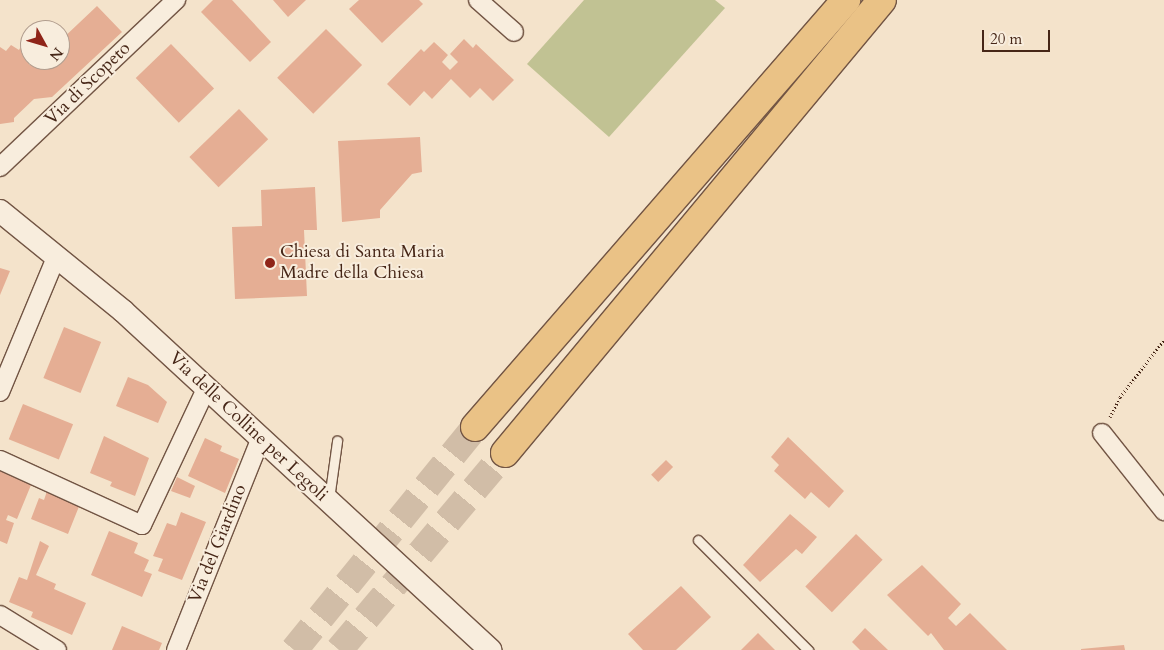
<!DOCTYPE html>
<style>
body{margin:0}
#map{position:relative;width:1164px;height:650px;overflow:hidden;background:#f4e3cb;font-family:Cardo,serif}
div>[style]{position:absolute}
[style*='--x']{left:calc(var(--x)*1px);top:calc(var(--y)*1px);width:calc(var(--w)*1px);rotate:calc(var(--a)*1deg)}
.green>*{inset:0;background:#c1c293}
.building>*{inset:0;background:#e5ae94;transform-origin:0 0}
.trunk-tunnel>*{height:28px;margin-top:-14px;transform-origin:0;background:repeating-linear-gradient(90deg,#d1bda7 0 28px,transparent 0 42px)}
.path>*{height:3px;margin-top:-1.5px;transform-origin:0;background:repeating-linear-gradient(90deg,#462617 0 1px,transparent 0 3.5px)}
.roads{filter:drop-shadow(1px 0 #725544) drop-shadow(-1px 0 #725544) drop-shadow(0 1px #725544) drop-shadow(0 -1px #725544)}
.service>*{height:9px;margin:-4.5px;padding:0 4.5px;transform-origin:4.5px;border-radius:4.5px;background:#f8eddd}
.minor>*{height:18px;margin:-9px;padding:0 9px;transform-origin:9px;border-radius:9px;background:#f8eddd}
.tertiary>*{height:22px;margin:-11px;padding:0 11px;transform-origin:11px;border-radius:11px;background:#f8eddd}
.trunk>*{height:28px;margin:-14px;padding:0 14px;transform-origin:14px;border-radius:14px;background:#eac286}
.dots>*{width:14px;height:14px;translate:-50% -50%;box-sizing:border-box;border:2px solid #f8eddd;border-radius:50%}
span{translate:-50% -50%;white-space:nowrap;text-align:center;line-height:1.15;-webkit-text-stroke:4px #f8eddd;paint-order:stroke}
.street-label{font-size:18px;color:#462617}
.poi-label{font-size:18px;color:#462617}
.left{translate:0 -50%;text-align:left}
.north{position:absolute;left:20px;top:20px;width:50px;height:50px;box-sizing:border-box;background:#f8eddd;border:1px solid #b19d8e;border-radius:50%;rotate:129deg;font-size:14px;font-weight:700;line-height:20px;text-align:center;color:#462617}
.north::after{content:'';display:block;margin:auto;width:18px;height:22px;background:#8f2418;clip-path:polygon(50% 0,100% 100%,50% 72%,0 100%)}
.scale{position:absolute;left:982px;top:30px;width:68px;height:22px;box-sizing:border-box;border:2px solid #462617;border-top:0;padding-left:6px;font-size:15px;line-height:18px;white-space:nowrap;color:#462617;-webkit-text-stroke:4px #f8eddd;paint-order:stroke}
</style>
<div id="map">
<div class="green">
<div style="clip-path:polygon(584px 0,715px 0,725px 8px,609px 137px,527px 64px)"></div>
</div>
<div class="building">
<div style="clip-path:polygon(213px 0,232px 0,271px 42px,250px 62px,201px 12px)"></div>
<div style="clip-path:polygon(273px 0,306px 0,288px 17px)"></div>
<div style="clip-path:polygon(359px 0,419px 0,423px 4px,382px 43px,349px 9px)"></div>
<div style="clip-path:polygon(97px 6px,122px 32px,52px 97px,34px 99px,14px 118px,14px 122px,0 124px,0 47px,6px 51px,11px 45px,19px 50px,22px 44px,29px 45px,29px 65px,40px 60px,60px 60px,60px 41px)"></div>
<div style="left:326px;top:29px;width:51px;height:69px;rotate:45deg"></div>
<div style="clip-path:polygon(464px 39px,473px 48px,476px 44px,514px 80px,493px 101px,480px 88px,470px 98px,451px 79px,432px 99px,424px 91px,410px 106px,387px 84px,421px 49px,424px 52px,434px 42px,448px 55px,442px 62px,450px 70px,458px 62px,450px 54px)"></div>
<div style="left:171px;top:44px;width:62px;height:49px;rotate:46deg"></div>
<div style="left:239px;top:109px;width:42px;height:69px;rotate:46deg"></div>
<div style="clip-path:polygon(420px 137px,422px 172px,412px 174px,380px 210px,380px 218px,342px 222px,338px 141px)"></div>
<div style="clip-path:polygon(315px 187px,317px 230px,304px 230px,307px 296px,235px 299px,232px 227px,262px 226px,261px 190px)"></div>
<div style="clip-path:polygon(0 268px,10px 271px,0 295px)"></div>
<div style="left:64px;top:327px;width:40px;height:55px;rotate:22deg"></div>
<div style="clip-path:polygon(128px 377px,148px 385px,167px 402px,158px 423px,116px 406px)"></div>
<div style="left:23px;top:404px;width:54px;height:38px;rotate:22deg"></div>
<div style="clip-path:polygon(104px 436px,149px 458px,135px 496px,110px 486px,112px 482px,90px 473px)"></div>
<div style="clip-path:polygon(788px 437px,844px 491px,829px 508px,811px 492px,805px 499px,774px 471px,779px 465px,771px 457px)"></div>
<div style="clip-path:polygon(205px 438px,222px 446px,220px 451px,239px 459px,225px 493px,188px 476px)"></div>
<div style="left:666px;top:460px;width:10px;height:21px;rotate:45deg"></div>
<div style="clip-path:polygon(0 471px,31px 485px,17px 519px,8px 515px,6px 520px,14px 523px,7px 544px,0 541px)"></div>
<div style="clip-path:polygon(177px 477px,195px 486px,190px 498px,171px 491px)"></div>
<div style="clip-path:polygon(47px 491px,80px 504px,68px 534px,31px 519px,39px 498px,44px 500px)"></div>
<div style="clip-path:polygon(181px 512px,206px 522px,182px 580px,158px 571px,163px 559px,153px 556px,167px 523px,176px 526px)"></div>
<div style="clip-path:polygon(790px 514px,817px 537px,802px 554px,796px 549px,760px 582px,743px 565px)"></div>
<div style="clip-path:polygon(109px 531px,138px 543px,134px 553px,149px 560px,144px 571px,152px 574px,142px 597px,91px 575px)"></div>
<div style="left:856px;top:534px;width:37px;height:73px;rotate:44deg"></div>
<div style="clip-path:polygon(40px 541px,49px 546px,36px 575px,56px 584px,54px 589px,86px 603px,72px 635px,31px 617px,33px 612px,9px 602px,19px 577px,27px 580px)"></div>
<div style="clip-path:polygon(922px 565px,961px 604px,948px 618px,956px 626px,970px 613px,1007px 650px,944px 650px,931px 633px,928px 636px,887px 595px)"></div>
<div style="clip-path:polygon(681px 586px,711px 617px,676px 650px,643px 650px,628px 634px)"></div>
<div style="clip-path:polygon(122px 626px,162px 643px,159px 650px,112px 650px)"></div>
<div style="clip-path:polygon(865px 628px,888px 650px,860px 650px,852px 642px)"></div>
<div style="clip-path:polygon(758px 633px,775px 650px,741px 650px)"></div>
<div style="clip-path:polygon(1124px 645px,1125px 650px,1081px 650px,1081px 649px)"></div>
</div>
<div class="trunk-tunnel">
<div style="--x:294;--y:650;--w:287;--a:-50.9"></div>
<div style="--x:339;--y:650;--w:258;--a:-49.9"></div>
</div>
<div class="path">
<div style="--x:1110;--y:417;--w:22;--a:-63"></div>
<div style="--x:1120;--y:397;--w:72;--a:-52.3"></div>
</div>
<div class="roads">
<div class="service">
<div style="--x:329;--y:499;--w:59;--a:-82.1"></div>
<div style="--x:698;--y:540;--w:156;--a:45"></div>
</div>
<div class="minor">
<div style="--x:478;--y:0;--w:48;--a:41.6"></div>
<div style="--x:0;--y:167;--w:243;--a:-43.5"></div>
<div style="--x:0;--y:392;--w:148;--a:-67.4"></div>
<div style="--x:1102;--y:433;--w:100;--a:51.5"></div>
<div style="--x:0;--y:460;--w:156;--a:24.6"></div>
<div style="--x:142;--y:525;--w:153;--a:-64.8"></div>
<div style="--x:0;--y:615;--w:67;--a:31.6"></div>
<div style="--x:176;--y:650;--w:228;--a:-68.2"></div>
</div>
<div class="tertiary">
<div style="--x:0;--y:211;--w:159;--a:39.1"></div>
<div style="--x:123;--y:311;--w:500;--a:42.7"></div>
</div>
<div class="trunk">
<div style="--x:475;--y:427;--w:566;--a:-49.01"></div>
<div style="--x:505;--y:453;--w:589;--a:-50.23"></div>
</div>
</div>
<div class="dots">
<div style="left:270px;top:263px;background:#8f2418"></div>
</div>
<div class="street-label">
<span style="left:88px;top:84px;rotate:-44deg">Via di Scopeto</span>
<span style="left:248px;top:427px;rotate:43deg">Via delle Colline per Legoli</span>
<span style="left:218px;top:544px;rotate:-68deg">Via del Giardino</span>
</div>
<div class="poi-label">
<span class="left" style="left:280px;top:263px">Chiesa di Santa Maria<br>Madre della Chiesa</span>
</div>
<div class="north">N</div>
<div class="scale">20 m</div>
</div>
